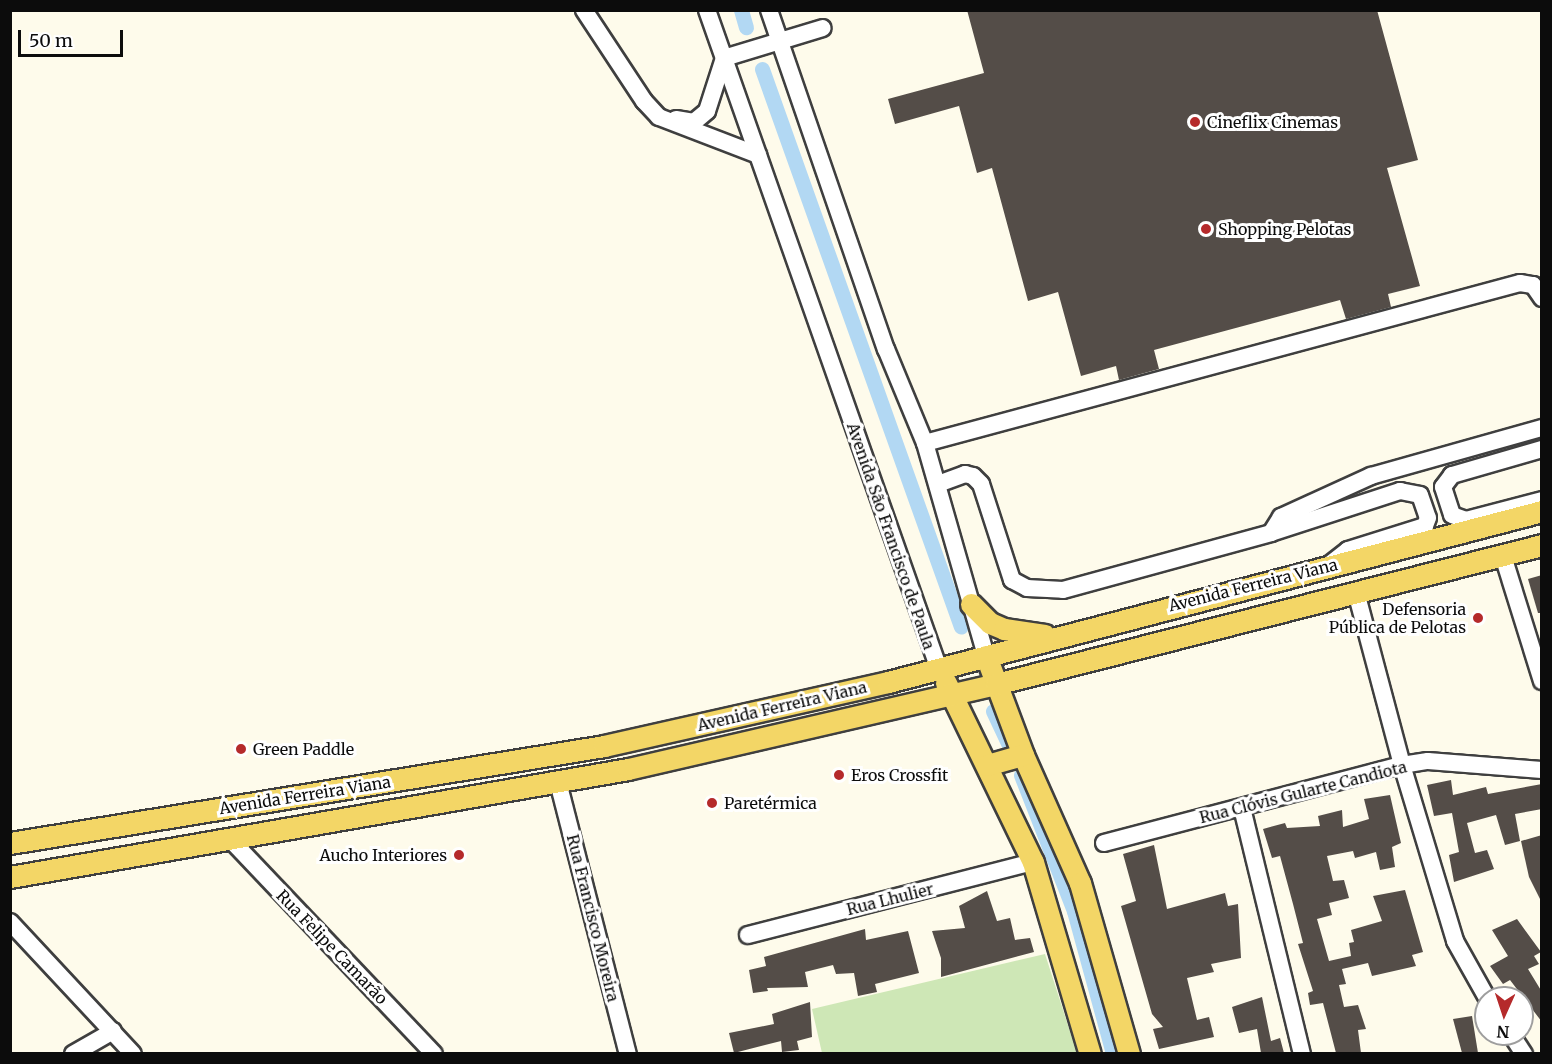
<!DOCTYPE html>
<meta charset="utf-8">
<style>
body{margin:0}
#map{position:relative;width:1552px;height:1064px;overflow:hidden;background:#fefbeb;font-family:Merriweather,serif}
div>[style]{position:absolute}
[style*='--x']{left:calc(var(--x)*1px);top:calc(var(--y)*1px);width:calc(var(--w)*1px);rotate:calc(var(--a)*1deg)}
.green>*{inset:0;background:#cee7b6}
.canal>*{height:15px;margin:-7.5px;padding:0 7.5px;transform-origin:7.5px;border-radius:7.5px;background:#b2d8f3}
.building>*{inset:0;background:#544d48}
.roads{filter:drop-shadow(2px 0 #3f3f3f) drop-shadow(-2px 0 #3f3f3f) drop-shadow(0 2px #3f3f3f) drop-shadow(0 -2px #3f3f3f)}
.minor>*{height:16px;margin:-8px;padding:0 8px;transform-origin:8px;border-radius:8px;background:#fff}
.major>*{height:21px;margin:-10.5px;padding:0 10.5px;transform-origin:10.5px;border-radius:10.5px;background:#f3d666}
.dots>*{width:16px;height:16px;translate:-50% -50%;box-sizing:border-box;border:3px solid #fff;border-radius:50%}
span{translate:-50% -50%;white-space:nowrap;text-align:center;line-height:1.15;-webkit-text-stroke:6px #fff;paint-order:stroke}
.poi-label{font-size:16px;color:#0c0c0c}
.left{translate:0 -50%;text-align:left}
.right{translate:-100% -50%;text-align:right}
.street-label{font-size:16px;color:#0c0c0c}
.frame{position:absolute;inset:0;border:12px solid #0c0c0c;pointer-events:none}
.north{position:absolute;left:1474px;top:986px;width:60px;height:60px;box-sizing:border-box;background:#fff;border:2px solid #9e9e9e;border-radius:50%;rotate:183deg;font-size:16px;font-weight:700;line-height:24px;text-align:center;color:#0c0c0c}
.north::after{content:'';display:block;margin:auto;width:21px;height:27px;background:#b52a2b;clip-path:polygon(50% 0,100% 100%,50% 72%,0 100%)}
.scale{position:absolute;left:18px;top:30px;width:105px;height:27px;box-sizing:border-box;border:3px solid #0c0c0c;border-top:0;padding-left:8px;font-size:18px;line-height:21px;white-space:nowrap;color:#0c0c0c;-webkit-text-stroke:4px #fff;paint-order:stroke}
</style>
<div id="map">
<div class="green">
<div style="clip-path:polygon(1045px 954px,1077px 1053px,822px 1053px,812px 1009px)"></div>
</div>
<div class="canal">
<div style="--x:741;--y:10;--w:18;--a:74"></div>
<div style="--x:762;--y:69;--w:592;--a:70.37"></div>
<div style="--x:993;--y:711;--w:38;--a:65"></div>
<div style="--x:1021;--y:775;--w:146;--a:68.7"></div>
<div style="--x:1074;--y:911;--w:148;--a:74.7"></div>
</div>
<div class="building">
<div style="clip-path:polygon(967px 10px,1377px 10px,1418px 160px,1387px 168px,1420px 286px,1388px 294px,1391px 307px,1346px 319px,1340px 300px,1154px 350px,1159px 369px,1119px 380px,1116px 366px,1081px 376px,1058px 292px,1028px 301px,992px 168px,977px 173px,959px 106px,895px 124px,888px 99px,984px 73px)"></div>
<div style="clip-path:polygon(1542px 575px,1542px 613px,1538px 613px,1528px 579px)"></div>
<div style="clip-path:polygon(1451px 780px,1453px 795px,1486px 787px,1488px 794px,1542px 784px,1542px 809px,1515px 814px,1520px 841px,1505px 845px,1496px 815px,1467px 823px,1475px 853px,1487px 850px,1494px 869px,1454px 882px,1449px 855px,1459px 852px,1452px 813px,1434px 816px,1427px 785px)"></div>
<div style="clip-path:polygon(1390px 795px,1401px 843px,1392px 847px,1395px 867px,1380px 870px,1376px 852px,1355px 858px,1353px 851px,1327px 856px,1333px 881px,1344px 880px,1349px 898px,1329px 903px,1332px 915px,1317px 919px,1329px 961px,1351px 956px,1349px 943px,1354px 942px,1351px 930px,1382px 921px,1373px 896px,1405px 890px,1423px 952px,1412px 955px,1416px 966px,1372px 976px,1368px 963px,1342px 969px,1346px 984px,1339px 985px,1344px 1007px,1358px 1005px,1366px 1029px,1358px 1030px,1361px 1053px,1336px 1053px,1323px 1003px,1310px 1005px,1308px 993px,1313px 991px,1298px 944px,1303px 943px,1293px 904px,1280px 856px,1272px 858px,1263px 829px,1285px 823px,1287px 828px,1320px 826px,1318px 816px,1342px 810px,1343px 827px,1369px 819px,1364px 799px)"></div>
<div style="clip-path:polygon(1542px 835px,1542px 903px,1529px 877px,1521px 841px)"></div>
<div style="clip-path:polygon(1154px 845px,1167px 909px,1225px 893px,1228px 906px,1238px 904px,1241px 958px,1211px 964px,1214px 972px,1187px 978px,1197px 1020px,1209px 1017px,1214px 1037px,1159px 1049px,1153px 1029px,1163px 1027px,1152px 1014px,1121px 906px,1136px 901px,1123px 854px)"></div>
<div style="clip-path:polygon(987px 891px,997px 921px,1010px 918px,1015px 940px,1030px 938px,1034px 952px,941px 977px,941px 958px,932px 931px,965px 928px,959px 906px)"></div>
<div style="clip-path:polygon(1517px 919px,1541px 952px,1534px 956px,1539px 964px,1528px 969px,1542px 992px,1542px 1022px,1510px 980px,1503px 984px,1490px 966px,1508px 956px,1492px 930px)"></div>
<div style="clip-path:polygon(865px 929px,866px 940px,908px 931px,919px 973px,875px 984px,877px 992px,858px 996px,854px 973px,836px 974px,833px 965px,805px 972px,808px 987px,767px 988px,768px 991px,753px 993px,749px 970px,766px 966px,764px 957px)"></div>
<div style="clip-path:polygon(1262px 997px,1271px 1041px,1280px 1038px,1284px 1053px,1261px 1053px,1257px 1029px,1239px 1033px,1232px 1007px)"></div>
<div style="clip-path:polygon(810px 1002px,812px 1037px,797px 1041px,799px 1050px,782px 1052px,781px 1041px,734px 1053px,729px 1033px,774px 1024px,772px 1014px)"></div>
<div style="clip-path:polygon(1472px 1016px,1478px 1053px,1462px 1053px,1453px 1019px)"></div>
</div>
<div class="roads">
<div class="minor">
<div style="--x:584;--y:10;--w:109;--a:56.6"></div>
<div style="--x:644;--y:101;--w:22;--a:47"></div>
<div style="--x:659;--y:117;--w:106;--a:21"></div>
<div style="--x:707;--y:10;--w:699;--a:70.61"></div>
<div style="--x:769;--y:10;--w:359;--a:71"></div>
<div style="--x:886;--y:349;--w:102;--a:67.5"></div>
<div style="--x:925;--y:443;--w:222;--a:74"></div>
<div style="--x:724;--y:58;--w:103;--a:-16.9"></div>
<div style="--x:676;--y:119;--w:18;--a:9"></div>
<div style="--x:694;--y:122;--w:17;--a:-40"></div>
<div style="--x:707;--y:111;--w:56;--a:-72.2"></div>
<div style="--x:925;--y:443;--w:616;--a:-15.05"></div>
<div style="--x:1520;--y:283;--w:13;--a:9"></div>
<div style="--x:1533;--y:285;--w:16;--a:55"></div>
<div style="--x:1542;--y:449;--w:94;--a:163.9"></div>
<div style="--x:1452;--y:475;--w:15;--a:127"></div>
<div style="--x:1443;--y:487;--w:29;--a:72"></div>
<div style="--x:1452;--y:515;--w:15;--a:20"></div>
<div style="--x:1466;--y:520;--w:79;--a:-14.7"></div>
<div style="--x:938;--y:484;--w:29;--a:-20"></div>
<div style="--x:965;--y:474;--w:8;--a:14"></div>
<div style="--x:973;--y:476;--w:11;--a:45"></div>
<div style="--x:981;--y:484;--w:101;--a:72.1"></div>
<div style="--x:1012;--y:580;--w:17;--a:28"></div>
<div style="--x:1027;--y:588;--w:36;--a:3"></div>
<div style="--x:1063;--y:590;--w:216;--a:-15.3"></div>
<div style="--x:1271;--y:533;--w:19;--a:-58"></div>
<div style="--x:1281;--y:517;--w:99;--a:-24.5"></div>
<div style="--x:1371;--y:476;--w:178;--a:-15.7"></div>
<div style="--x:1271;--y:533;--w:136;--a:-18"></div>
<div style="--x:1400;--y:491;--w:20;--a:11"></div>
<div style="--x:1420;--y:495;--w:24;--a:71"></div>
<div style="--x:1428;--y:518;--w:9;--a:111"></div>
<div style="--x:1425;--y:526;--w:81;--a:162.7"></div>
<div style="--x:1348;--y:550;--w:24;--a:142"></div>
<div style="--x:1503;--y:556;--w:131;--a:72.7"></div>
<div style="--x:1356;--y:592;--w:179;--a:75.1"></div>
<div style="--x:1402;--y:765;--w:184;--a:73.2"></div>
<div style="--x:1455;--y:941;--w:65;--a:60.7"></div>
<div style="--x:558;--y:782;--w:281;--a:75.6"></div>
<div style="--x:1242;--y:808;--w:253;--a:76.3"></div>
<div style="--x:230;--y:839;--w:296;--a:46.5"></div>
<div style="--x:1104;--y:843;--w:308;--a:-14.7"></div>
<div style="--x:1402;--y:765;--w:26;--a:-9"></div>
<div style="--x:1428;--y:761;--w:114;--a:4.5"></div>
<div style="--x:10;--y:922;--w:180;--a:47"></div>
<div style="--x:748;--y:935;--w:294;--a:-14.4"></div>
<div style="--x:1511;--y:1034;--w:24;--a:57"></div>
<div style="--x:73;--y:1054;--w:46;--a:-29.9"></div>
</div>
<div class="major">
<div style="--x:971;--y:604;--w:27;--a:45"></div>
<div style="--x:990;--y:623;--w:15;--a:23"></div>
<div style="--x:1004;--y:629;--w:41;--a:8.3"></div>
<div style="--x:986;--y:656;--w:106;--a:69.5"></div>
<div style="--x:1023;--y:755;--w:140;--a:66"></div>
<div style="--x:1080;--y:883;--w:178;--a:74"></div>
<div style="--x:946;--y:683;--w:199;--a:64.1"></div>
<div style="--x:1033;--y:862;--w:200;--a:73.5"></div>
<div style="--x:987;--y:765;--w:37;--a:-16"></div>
<div style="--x:10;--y:843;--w:602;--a:-9.27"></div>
<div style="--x:604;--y:746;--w:291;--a:-12.7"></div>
<div style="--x:888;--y:682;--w:676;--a:-14.65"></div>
<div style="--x:10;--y:877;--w:627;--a:-9.91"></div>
<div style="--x:628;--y:769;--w:378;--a:-13"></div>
<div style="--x:996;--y:684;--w:563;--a:-14.28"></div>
</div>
</div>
<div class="dots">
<div style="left:1195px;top:122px;background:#b52a2b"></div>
<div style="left:1206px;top:229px;background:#b52a2b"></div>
<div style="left:1478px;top:618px;background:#b52a2b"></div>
<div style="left:241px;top:749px;background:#b52a2b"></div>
<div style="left:839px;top:775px;background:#b52a2b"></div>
<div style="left:712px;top:803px;background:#b52a2b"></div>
<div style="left:459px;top:855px;background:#b52a2b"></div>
</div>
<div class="poi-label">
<span class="left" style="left:1207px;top:122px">Cineflix Cinemas</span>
<span class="left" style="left:1218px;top:229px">Shopping Pelotas</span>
<span class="right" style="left:1466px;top:618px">Defensoria<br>Pública de Pelotas</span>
<span class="left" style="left:253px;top:749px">Green Paddle</span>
<span class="left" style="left:851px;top:775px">Eros Crossfit</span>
<span class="left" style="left:724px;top:803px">Paretérmica</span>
<span class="right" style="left:447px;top:855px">Aucho Interiores</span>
</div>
<div class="street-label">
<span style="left:891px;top:536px;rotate:71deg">Avenida São Francisco de Paula</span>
<span style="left:1253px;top:585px;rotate:-14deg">Avenida Ferreira Viana</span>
<span style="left:782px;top:706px;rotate:-13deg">Avenida Ferreira Viana</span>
<span style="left:1303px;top:792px;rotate:-14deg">Rua Clóvis Gularte Candiota</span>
<span style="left:305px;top:795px;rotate:-9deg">Avenida Ferreira Viana</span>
<span style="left:890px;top:899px;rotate:-14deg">Rua Lhulier</span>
<span style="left:593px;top:918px;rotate:76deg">Rua Francisco Moreira</span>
<span style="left:332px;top:947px;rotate:46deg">Rua Felipe Camarão</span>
</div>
<div class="frame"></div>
<div class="north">N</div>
<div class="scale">50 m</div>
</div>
